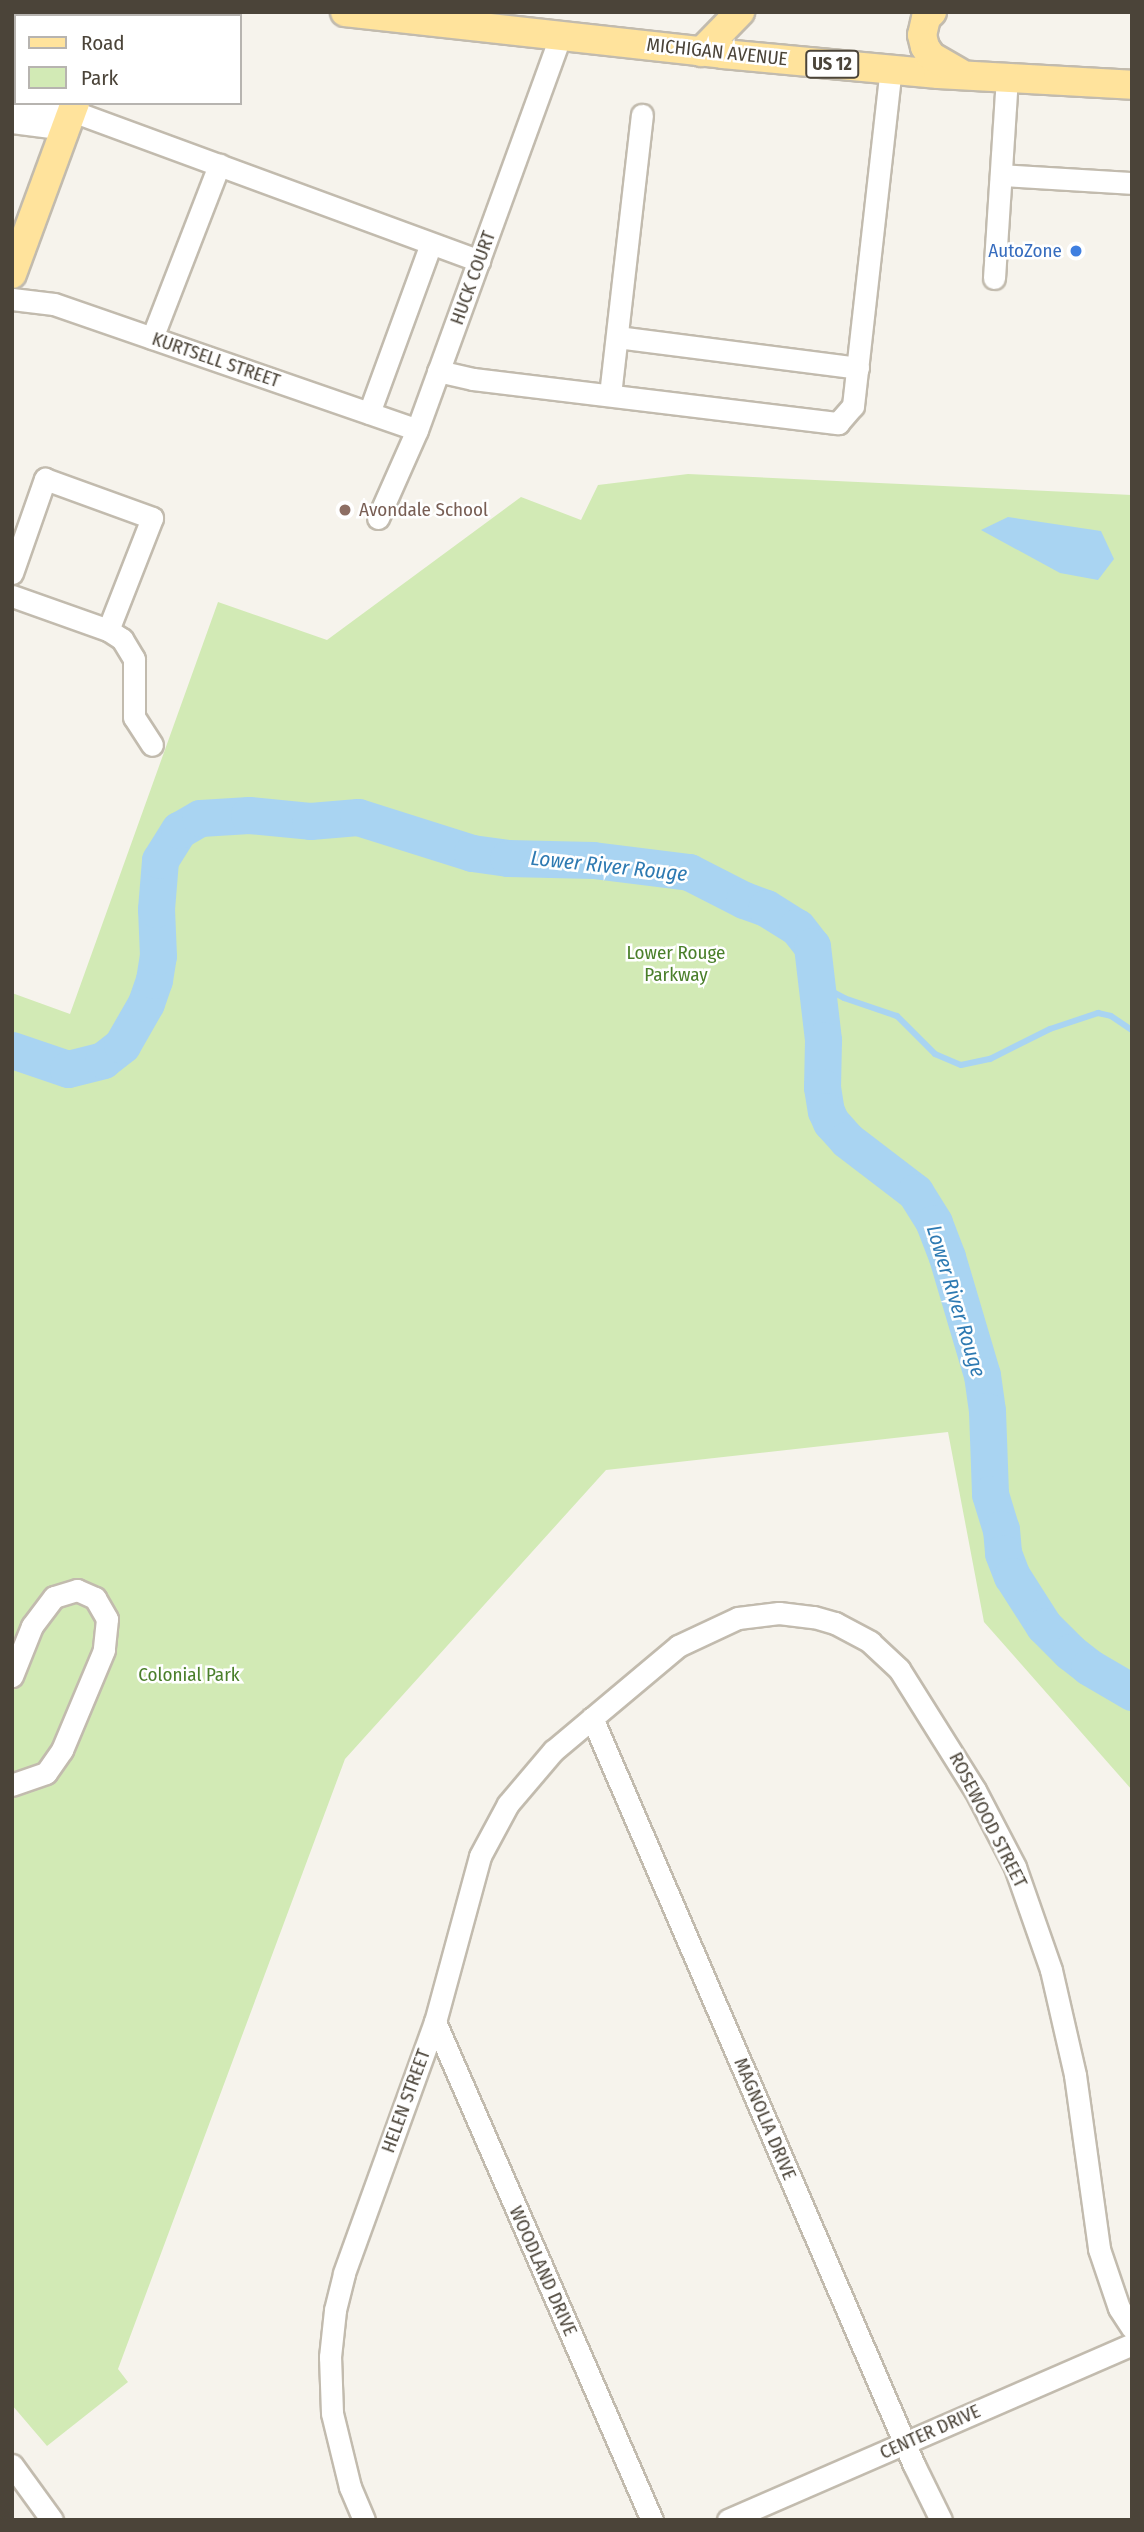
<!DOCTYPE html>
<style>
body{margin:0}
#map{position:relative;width:1144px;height:2532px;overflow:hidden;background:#f6f3ec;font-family:"Fira Sans Condensed",sans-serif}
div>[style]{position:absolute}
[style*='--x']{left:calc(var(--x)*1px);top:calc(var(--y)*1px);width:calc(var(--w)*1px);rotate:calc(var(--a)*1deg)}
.green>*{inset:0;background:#d2eab5}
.water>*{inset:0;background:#a9d4f2}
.stream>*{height:6px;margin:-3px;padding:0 3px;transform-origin:3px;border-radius:3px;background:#a9d4f2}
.river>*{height:37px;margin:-18.5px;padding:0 18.5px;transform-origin:18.5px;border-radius:18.5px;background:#a9d4f2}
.roads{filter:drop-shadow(2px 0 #c2bbae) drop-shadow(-2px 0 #c2bbae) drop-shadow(0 2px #c2bbae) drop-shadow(0 -2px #c2bbae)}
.minor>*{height:21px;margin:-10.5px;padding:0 10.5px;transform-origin:10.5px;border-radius:10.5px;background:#fff}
.major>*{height:28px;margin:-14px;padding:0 14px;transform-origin:14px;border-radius:14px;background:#ffe39c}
.dots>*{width:19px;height:19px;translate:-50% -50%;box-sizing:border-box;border:4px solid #fff;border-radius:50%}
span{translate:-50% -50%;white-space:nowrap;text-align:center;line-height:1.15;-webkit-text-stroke:5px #fff;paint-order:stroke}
.shield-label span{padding:2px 5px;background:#fff;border:2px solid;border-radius:5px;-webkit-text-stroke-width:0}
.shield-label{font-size:18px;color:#4b4439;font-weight:700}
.street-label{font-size:19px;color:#4b4439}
.shop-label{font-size:19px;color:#366cbe}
.right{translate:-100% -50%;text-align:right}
.education-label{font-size:19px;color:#785e54}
.left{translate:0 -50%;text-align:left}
.park-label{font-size:19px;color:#4a7f2a}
.water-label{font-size:21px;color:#2e7ab2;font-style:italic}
.frame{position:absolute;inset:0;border:14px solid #4b4439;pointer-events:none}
.legend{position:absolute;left:14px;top:14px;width:228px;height:91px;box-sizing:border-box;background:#fff;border:2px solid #b7b4b0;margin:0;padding:9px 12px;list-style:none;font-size:21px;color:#4b4439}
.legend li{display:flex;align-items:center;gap:14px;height:35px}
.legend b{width:35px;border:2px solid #b7b4b0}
</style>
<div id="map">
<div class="green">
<div style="clip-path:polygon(688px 474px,1132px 495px,1132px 1790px,984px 1622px,948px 1432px,606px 1470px,345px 1759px,118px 2369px,128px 2382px,47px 2446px,12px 2405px,12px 993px,70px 1014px,218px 602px,327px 640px,521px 497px,581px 520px,598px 485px)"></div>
</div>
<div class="water">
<div style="clip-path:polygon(1008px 517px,1101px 531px,1114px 559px,1098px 580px,1060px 573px,981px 530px)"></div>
</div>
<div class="stream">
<div style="--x:816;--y:983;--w:32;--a:28"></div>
<div style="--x:844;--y:998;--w:56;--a:18.8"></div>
<div style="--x:897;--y:1016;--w:54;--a:45"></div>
<div style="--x:935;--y:1054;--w:28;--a:23"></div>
<div style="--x:961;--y:1065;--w:30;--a:-12"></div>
<div style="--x:990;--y:1059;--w:67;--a:-26.6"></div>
<div style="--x:1050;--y:1029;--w:51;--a:-18.4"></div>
<div style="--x:1098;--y:1013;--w:13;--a:13"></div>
<div style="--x:1111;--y:1016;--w:25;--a:34"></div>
</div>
<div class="river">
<div style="--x:12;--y:1050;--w:59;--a:18.7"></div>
<div style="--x:68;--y:1069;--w:36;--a:-14"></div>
<div style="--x:103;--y:1060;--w:24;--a:-38"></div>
<div style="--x:122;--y:1045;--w:48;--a:-60.3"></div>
<div style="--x:146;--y:1003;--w:24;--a:-71"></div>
<div style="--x:154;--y:980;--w:24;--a:-81"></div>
<div style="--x:158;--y:956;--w:47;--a:-92.4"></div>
<div style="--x:156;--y:909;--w:49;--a:-85.3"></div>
<div style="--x:160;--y:860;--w:36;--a:-58"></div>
<div style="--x:179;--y:830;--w:24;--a:-30"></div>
<div style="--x:200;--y:818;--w:49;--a:-3.5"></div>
<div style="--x:249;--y:815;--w:61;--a:5.6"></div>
<div style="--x:310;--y:821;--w:48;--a:-4.8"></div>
<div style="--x:358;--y:817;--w:120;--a:17.5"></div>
<div style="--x:472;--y:853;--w:36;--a:8"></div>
<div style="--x:508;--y:858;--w:85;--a:1.3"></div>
<div style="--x:593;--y:860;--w:97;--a:7.1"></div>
<div style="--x:689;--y:872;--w:62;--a:27"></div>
<div style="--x:744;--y:900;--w:23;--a:20"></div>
<div style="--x:766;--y:908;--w:36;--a:32"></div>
<div style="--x:797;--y:927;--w:24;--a:52"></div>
<div style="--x:812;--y:946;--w:95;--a:83.3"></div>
<div style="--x:823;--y:1040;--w:47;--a:91.2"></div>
<div style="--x:822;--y:1087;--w:24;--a:81"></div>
<div style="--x:826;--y:1111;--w:12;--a:66"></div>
<div style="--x:831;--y:1122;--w:24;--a:48"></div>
<div style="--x:847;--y:1140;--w:86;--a:37.4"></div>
<div style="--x:915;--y:1192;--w:36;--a:58"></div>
<div style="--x:934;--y:1223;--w:36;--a:69"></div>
<div style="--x:947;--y:1257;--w:123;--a:73.5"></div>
<div style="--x:982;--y:1375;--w:36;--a:82"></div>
<div style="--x:987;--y:1411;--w:83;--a:87.9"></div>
<div style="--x:990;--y:1494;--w:37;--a:73"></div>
<div style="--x:1001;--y:1529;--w:24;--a:85"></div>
<div style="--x:1003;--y:1553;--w:25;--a:69"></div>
<div style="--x:1012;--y:1576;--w:59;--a:57.4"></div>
<div style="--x:1044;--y:1626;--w:37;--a:45"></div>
<div style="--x:1070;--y:1652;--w:24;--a:38"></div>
<div style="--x:1089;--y:1667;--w:50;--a:30.2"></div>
</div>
<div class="roads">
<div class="minor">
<div style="--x:18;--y:103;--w:53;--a:17.4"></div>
<div style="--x:72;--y:111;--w:434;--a:20.2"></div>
<div style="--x:12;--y:122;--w:53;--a:7.5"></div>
<div style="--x:1001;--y:175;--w:131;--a:3.5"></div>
<div style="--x:994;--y:278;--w:200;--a:-86.3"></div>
<div style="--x:12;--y:299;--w:42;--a:6.8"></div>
<div style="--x:54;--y:304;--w:384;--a:19.1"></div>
<div style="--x:617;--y:337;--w:243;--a:7.3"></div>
<div style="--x:152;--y:338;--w:186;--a:-68.8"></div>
<div style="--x:438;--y:371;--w:36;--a:13"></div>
<div style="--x:473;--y:379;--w:368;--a:6.9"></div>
<div style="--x:838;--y:423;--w:23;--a:-49"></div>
<div style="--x:853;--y:406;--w:339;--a:-83.6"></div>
<div style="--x:610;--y:395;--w:282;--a:-83.5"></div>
<div style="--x:369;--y:413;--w:180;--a:-69.9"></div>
<div style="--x:378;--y:518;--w:96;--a:-66.1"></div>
<div style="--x:417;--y:430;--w:420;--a:-70"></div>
<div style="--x:12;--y:573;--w:100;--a:-70.7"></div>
<div style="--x:45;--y:479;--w:114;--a:20"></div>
<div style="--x:152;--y:518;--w:120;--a:111.4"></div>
<div style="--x:108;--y:630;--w:102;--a:-160.5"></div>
<div style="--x:108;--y:630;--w:17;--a:33"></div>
<div style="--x:122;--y:639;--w:23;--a:59"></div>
<div style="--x:134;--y:659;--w:58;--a:90"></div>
<div style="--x:134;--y:717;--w:33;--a:57"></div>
<div style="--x:12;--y:1676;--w:54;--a:-68.2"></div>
<div style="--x:32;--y:1626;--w:36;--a:-53"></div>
<div style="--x:54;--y:1597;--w:24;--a:-17"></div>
<div style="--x:77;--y:1590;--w:20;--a:24"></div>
<div style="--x:95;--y:1598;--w:24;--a:60"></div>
<div style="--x:107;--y:1619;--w:31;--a:96"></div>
<div style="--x:104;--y:1650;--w:108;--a:112.8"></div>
<div style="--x:62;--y:1750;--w:28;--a:125"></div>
<div style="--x:46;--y:1773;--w:36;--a:161"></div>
<div style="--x:592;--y:1718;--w:813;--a:66.68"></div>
<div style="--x:914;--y:2465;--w:61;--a:63.9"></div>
<div style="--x:435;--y:2022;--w:543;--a:66.46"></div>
<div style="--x:12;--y:2465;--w:68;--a:54"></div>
<div style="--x:364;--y:2520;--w:36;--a:-113"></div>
<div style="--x:350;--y:2487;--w:76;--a:-103.7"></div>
<div style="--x:332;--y:2413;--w:56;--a:-92"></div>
<div style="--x:330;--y:2357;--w:47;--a:-83.9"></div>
<div style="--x:335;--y:2310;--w:38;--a:-76"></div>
<div style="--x:344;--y:2273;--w:267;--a:-70.1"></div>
<div style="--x:435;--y:2022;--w:172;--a:-74.8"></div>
<div style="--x:480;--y:1856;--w:59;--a:-61.7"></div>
<div style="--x:508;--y:1804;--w:70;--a:-49.7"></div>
<div style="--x:553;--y:1751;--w:163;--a:-40"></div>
<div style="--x:678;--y:1646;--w:66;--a:-25"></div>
<div style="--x:738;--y:1618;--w:41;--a:-7"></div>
<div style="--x:779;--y:1613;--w:35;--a:7"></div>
<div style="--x:814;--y:1617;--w:22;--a:16"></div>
<div style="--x:835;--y:1623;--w:40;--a:28"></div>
<div style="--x:870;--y:1642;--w:40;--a:43"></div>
<div style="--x:899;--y:1669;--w:143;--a:57.9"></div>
<div style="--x:975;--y:1790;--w:87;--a:62.5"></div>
<div style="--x:1015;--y:1867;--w:109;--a:70.7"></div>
<div style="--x:1051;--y:1970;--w:108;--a:77.1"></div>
<div style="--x:1075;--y:2075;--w:176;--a:82.1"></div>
<div style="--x:1099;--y:2249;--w:62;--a:71.3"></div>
<div style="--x:1119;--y:2308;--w:24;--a:57"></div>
<div style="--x:728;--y:2520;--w:441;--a:-23.5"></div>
</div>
<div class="major">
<div style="--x:345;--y:12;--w:380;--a:6.3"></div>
<div style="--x:723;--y:54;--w:216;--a:5.3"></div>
<div style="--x:938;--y:74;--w:194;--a:3.2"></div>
<div style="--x:932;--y:12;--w:8;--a:135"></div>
<div style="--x:926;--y:18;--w:17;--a:103"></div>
<div style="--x:922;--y:35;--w:12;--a:76"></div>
<div style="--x:925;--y:47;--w:11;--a:56"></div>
<div style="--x:931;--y:56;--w:32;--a:30"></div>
<div style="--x:106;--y:16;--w:4;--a:-76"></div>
<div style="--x:701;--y:52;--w:56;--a:-45.7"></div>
<div style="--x:12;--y:274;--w:182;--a:-69.8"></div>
</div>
</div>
<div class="dots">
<div style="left:1076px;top:251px;background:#3f7fe0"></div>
<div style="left:345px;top:510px;background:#8d6e63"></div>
</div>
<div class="shield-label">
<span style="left:832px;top:64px">US 12</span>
</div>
<div class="street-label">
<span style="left:717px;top:52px;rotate:6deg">MICHIGAN AVENUE</span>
<span style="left:473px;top:278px;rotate:-70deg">HUCK COURT</span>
<span style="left:216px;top:360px;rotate:19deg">KURTSELL STREET</span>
<span style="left:988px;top:1820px;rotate:63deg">ROSEWOOD STREET</span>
<span style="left:406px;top:2101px;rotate:-70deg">HELEN STREET</span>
<span style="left:765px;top:2119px;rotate:67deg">MAGNOLIA DRIVE</span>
<span style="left:543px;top:2271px;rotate:66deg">WOODLAND DRIVE</span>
<span style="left:930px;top:2432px;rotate:-24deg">CENTER DRIVE</span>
</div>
<div class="shop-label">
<span class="right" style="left:1062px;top:251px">AutoZone</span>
</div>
<div class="education-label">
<span class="left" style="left:359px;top:510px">Avondale School</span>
</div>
<div class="park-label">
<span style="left:676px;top:964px">Lower Rouge<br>Parkway</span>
<span style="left:189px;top:1675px">Colonial Park</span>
</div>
<div class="water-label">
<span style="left:609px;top:866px;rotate:6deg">Lower River Rouge</span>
<span style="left:956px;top:1301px;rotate:73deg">Lower River Rouge</span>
</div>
<div class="frame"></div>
<ul class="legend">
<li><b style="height:9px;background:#ffe39c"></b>Road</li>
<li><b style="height:19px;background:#d2eab5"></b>Park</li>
</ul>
</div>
